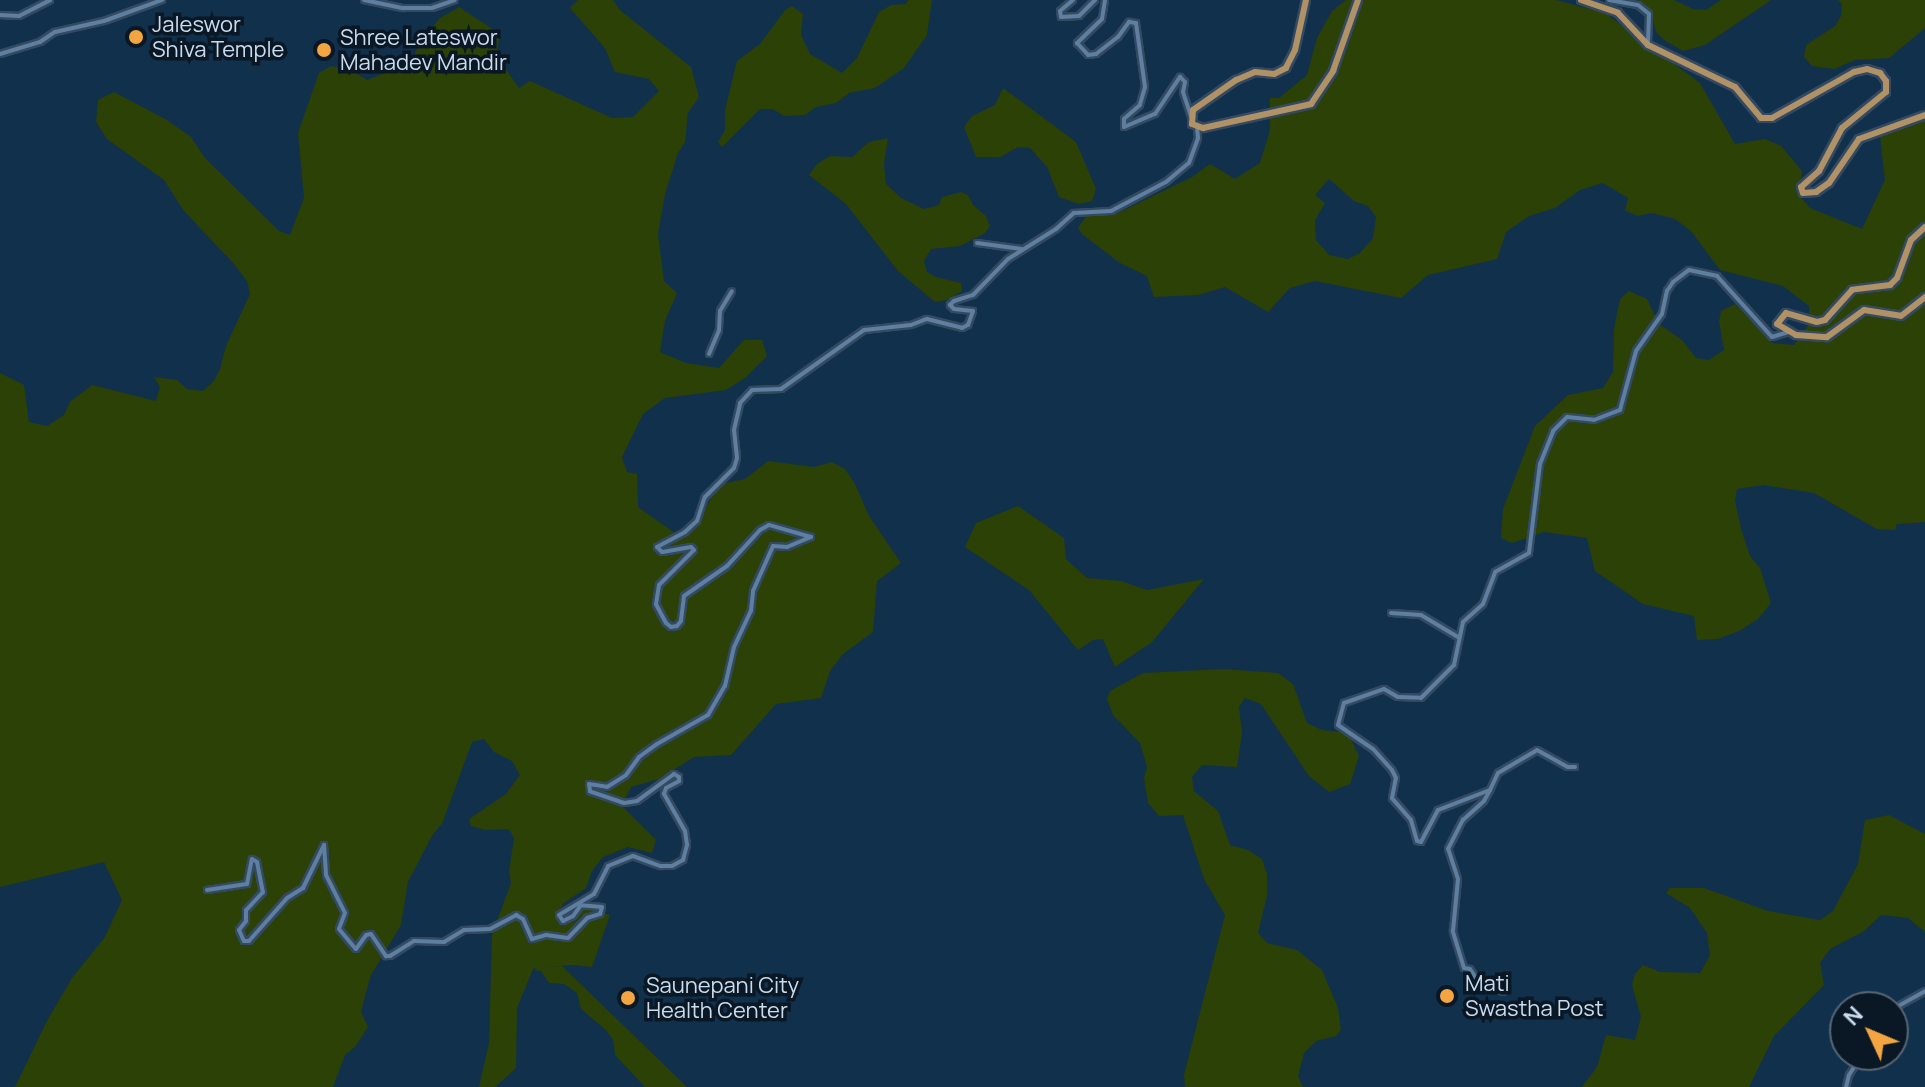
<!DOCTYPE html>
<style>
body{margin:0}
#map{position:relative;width:1925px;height:1087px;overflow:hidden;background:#11304c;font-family:Manrope,sans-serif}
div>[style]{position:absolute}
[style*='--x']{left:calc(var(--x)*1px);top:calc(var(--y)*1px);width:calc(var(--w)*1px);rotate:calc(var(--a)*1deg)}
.green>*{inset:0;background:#2b4106}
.roads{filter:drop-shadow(2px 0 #344a62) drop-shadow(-2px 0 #344a62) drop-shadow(0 2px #344a62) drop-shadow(0 -2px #344a62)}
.street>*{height:4px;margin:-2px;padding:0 2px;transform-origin:2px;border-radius:2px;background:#5e7f9f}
.primary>*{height:6px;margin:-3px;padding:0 3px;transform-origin:3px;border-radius:3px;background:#b19266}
.dots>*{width:22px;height:22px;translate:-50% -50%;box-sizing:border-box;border:4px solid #0a1724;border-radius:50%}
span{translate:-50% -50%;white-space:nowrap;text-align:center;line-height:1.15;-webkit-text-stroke:7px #0a1724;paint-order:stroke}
.poi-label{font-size:22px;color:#c9dbed}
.left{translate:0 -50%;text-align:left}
.north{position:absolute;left:1829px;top:991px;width:80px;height:80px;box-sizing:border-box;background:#0a1724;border:2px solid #566574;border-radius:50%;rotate:314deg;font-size:22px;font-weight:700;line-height:32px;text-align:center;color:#c9dbed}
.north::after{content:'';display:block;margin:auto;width:28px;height:36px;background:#f2a541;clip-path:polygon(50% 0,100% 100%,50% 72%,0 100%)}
</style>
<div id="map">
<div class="green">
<div style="clip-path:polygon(578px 0,613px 0,620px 10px,691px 67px,699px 97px,688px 113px,685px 142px,678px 153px,665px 194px,658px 234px,664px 281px,677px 293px,665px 321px,660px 352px,686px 363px,719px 368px,744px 340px,762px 340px,767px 356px,745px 378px,726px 390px,665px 398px,643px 414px,622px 457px,627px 472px,637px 474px,638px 507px,682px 538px,697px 528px,713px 493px,721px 484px,745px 479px,768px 461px,814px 467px,832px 462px,845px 469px,855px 484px,869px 516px,901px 563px,877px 581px,873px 632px,843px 654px,830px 671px,821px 698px,776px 704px,731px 755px,694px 757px,659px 779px,631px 787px,622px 806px,656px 840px,652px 853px,628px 847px,603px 857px,592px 871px,586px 888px,564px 903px,556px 914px,560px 924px,576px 921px,580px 911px,589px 908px,610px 915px,592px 967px,573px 965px,541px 967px,562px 966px,687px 1087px,645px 1087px,615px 1055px,613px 1040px,607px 1031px,581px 1009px,577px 993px,564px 984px,549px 983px,541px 971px,534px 970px,538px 967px,533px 969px,517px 1008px,516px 1068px,495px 1087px,479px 1087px,489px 1043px,492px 935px,511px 883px,509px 871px,514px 838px,509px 829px,485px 830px,471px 826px,469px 819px,506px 794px,520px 775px,512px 761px,494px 752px,484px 739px,472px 742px,442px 824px,433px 834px,408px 882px,401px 925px,371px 975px,366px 992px,361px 1012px,368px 1027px,355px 1047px,345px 1055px,333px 1087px,15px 1087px,47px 1021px,72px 978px,105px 937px,122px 900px,104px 862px,0 887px,0 373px,24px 385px,29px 422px,47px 426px,64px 415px,70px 402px,92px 385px,156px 401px,160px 387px,154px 377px,177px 380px,187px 389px,203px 391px,214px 381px,220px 369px,226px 346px,250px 294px,247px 281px,234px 264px,184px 211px,164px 180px,107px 139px,96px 122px,98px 100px,114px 92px,167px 120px,191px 137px,205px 158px,279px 231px,290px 235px,304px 198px,298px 133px,319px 73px,331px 66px,351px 70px,367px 80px,398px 68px,413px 60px,418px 45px,440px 18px,459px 7px,500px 34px,496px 55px,519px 88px,530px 81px,612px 118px,633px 117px,659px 91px,649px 79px,615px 72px,605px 48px,570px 8px)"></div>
<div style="clip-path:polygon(908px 0,932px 0,927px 35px,904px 68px,875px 88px,849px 93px,836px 103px,816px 107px,805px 115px,784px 116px,773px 109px,760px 109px,722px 147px,718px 142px,725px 130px,725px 110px,737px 61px,760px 44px,785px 10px,792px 6px,803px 14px,801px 35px,810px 54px,842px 73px,857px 58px,879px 12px,891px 5px,906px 4px)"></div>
<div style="clip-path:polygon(evenodd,1346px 0,1556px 0,1605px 13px,1700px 83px,1735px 144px,1765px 139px,1781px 146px,1802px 171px,1799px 195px,1810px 208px,1862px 229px,1885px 180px,1880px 136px,1925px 121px,1925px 522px,1897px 524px,1895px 530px,1877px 529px,1814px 493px,1763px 485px,1737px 489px,1735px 501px,1742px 532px,1750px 556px,1760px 568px,1771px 603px,1758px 619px,1739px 631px,1718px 639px,1697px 640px,1694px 616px,1643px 604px,1595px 571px,1587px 538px,1544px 532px,1512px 543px,1501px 538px,1503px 509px,1535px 426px,1568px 395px,1603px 388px,1613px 372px,1614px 329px,1620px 299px,1629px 291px,1647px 299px,1659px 324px,1682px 340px,1696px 358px,1709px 360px,1724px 350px,1719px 321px,1721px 311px,1735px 304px,1773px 343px,1794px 345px,1809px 324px,1809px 306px,1783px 286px,1720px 270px,1691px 231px,1675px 219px,1652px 213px,1637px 216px,1625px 210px,1628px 198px,1603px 183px,1580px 190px,1555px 208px,1529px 216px,1506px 232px,1497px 259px,1428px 275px,1401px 298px,1315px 281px,1290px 288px,1268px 312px,1225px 287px,1198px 295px,1154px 297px,1147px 276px,1120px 263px,1082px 234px,1078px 228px,1086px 216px,1118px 213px,1192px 177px,1210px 164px,1235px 179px,1260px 163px,1270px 130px,1270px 98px,1279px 98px,1307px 75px,1317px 38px,1332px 11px,1346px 0,1329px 179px,1354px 201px,1368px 206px,1376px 217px,1373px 238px,1360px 253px,1348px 259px,1329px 255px,1316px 240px,1315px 220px,1325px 203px,1315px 195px,1329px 179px)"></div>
<div style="clip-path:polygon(1638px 0,1674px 0,1693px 9px,1706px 10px,1721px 0,1771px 0,1705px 45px,1683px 51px,1664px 40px,1656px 32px,1650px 10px)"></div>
<div style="clip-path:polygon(1838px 0,1925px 0,1925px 28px,1889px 58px,1855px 60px,1834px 69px,1812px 66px,1804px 57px,1806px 45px,1835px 26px,1841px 16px,1842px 4px)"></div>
<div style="clip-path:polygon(1003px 88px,1076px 142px,1096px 189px,1092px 201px,1079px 204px,1059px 197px,1047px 167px,1030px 148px,1018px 147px,1000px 157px,976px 157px,964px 127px,972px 116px,995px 105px)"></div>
<div style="clip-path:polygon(888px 138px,884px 164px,886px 184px,901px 198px,924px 209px,939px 205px,942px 197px,961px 192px,968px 195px,973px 205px,986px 216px,990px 226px,985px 233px,960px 246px,931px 249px,924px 261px,927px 272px,936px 277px,961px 283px,962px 291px,947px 300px,935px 302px,898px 271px,846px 204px,809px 175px,817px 164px,830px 156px,852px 157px,869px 142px)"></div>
<div style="clip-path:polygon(1018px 506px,1064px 538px,1066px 559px,1087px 578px,1121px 581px,1147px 590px,1204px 579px,1152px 642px,1115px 667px,1103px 639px,1093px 640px,1078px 650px,1029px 590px,965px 547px,976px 523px)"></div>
<div style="clip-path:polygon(1223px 669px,1278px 673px,1293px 684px,1307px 723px,1322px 730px,1348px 733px,1359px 756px,1350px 784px,1329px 792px,1309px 776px,1261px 704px,1245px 698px,1239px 707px,1242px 733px,1237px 767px,1202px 765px,1192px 777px,1194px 791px,1218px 811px,1230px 845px,1248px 850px,1262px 859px,1267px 874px,1267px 896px,1258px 933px,1267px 943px,1297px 950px,1322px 970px,1338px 1008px,1341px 1030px,1336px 1036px,1316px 1041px,1304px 1053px,1298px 1076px,1303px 1087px,1185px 1087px,1184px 1075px,1225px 915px,1204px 879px,1183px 815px,1159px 816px,1148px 803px,1144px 778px,1147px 767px,1140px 743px,1113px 715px,1107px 699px,1110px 691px,1143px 673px)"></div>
<div style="clip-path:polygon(1889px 815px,1925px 834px,1925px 932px,1908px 918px,1881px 915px,1864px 931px,1830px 949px,1820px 963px,1824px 985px,1774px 1036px,1749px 1087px,1582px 1087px,1597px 1067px,1606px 1035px,1635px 1040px,1641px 1017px,1632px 985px,1635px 974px,1643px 965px,1660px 972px,1700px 973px,1710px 955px,1707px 933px,1690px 908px,1666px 893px,1670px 888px,1704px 888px,1768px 911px,1820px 920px,1833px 911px,1858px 864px,1865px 820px)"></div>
</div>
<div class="roads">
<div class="street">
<div style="--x:364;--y:0;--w:40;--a:12"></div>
<div style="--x:403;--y:8;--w:29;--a:0"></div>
<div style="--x:432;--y:8;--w:24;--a:-19"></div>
<div style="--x:1073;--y:0;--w:17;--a:140"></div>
<div style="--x:1060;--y:11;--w:6;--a:81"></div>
<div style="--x:1061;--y:17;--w:18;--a:-3"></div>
<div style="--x:1079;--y:16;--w:23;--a:-45"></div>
<div style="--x:1105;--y:0;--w:19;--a:99"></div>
<div style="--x:1102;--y:19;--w:35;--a:136"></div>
<div style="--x:1077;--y:43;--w:16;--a:47"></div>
<div style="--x:1088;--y:55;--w:8;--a:-7"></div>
<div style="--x:1096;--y:54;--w:28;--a:-38"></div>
<div style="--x:1118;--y:37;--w:19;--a:-54"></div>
<div style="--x:1129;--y:22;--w:7;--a:8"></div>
<div style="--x:1136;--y:23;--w:65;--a:82"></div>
<div style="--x:1145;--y:87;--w:19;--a:106"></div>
<div style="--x:1140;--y:105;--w:21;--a:139"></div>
<div style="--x:1124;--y:119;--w:8;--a:90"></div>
<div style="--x:1124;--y:127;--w:34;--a:-23"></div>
<div style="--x:1155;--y:114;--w:45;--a:-56"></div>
<div style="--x:1180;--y:77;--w:7;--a:45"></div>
<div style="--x:1185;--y:82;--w:10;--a:101"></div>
<div style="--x:1183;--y:92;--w:26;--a:72"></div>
<div style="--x:1609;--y:0;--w:29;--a:10"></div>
<div style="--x:1638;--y:5;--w:14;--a:39"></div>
<div style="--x:1649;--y:14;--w:28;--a:92"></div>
<div style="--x:0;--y:15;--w:19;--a:3"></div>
<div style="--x:19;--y:16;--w:35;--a:-27"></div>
<div style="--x:0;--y:54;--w:42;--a:-16.7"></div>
<div style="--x:40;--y:42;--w:18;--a:-34"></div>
<div style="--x:55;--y:32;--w:50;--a:-12.7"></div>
<div style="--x:104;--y:21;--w:62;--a:-19.9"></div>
<div style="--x:977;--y:243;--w:45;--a:7.6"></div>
<div style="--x:709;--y:354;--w:26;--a:-67"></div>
<div style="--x:719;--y:330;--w:19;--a:-87"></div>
<div style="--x:720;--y:311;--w:23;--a:-59"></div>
<div style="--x:1391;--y:613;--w:30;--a:4"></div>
<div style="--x:1421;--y:615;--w:43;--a:30.7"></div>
<div style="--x:1490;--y:790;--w:19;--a:-65"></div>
<div style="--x:1498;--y:773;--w:45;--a:-30.5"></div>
<div style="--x:1537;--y:750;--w:35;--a:29"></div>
<div style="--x:1568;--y:767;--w:7;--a:0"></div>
<div style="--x:207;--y:890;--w:40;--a:-8.5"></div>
<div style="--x:247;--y:884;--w:25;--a:-79"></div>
<div style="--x:252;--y:859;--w:6;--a:31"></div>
<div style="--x:257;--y:862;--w:31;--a:79"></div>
<div style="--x:263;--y:892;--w:25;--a:133"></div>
<div style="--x:246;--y:910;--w:11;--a:90"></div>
<div style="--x:246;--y:921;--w:11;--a:128"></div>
<div style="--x:239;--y:930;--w:12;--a:66"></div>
<div style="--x:244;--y:941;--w:5;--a:0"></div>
<div style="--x:249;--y:941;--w:57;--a:-48.5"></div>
<div style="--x:287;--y:898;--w:19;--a:-32"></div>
<div style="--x:303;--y:888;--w:48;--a:-64"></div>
<div style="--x:324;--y:845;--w:30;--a:86"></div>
<div style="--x:326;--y:875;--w:42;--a:63.4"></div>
<div style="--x:345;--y:913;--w:17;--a:111"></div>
<div style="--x:339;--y:929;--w:26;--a:50"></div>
<div style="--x:356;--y:949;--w:17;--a:-54"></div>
<div style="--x:366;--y:935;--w:5;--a:-11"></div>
<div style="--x:371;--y:934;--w:27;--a:56"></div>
<div style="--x:386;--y:956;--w:4;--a:0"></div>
<div style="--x:390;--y:956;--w:28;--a:-32"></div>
<div style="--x:414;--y:941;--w:30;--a:2"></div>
<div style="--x:444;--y:942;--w:23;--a:-31"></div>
<div style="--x:464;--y:930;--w:26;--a:-2"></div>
<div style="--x:490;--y:929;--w:30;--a:-28"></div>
<div style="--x:516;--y:915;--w:8;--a:30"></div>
<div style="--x:523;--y:919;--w:22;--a:66"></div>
<div style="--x:532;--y:939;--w:15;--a:-16"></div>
<div style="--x:546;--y:935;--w:22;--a:8"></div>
<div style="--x:568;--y:938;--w:28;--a:-46"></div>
<div style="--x:587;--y:918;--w:14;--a:-17"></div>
<div style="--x:600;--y:914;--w:7;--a:-74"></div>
<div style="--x:602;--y:907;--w:21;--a:-175"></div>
<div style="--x:581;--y:905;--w:14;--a:126"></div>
<div style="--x:573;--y:916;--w:11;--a:153"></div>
<div style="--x:563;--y:921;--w:7;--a:-124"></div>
<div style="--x:559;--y:915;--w:41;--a:-31"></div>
<div style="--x:594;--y:894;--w:31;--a:-63"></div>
<div style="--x:608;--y:866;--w:27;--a:-22"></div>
<div style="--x:633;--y:856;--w:30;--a:20"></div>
<div style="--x:661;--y:866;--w:11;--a:0"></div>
<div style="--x:672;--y:866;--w:13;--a:-29"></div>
<div style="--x:683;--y:860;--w:16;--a:-75"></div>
<div style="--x:687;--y:845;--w:14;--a:-98"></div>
<div style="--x:685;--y:831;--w:43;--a:-119.6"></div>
<div style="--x:664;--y:794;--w:6;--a:-72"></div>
<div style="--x:666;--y:788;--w:15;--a:-28"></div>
<div style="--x:679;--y:781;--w:4;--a:-90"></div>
<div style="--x:679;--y:777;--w:6;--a:-149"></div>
<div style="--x:674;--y:774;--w:46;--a:143.9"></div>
<div style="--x:637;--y:801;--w:13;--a:171"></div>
<div style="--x:624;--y:803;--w:36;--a:-161"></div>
<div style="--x:590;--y:791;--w:7;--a:-98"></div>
<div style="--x:589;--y:784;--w:18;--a:9"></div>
<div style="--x:607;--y:787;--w:22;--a:-32"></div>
<div style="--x:626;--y:775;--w:22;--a:-54"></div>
<div style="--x:639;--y:757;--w:22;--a:-36"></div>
<div style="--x:657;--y:744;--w:59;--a:-29.6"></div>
<div style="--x:708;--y:715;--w:34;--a:-60"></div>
<div style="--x:725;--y:686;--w:40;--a:-77"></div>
<div style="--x:734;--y:647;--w:40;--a:-65"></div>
<div style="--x:751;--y:611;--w:20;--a:-84"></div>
<div style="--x:753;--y:591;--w:49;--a:-66"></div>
<div style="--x:773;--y:546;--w:14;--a:4"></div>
<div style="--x:787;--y:547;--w:26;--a:-23"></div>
<div style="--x:811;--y:537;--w:44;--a:-164.1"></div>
<div style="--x:769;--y:525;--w:10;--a:151"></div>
<div style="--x:760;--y:530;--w:49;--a:132.5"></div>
<div style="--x:727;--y:566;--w:52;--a:145.1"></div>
<div style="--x:684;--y:596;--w:25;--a:97"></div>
<div style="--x:681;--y:621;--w:6;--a:129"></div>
<div style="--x:677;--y:626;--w:6;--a:171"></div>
<div style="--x:671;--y:627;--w:6;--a:-141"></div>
<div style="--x:666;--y:623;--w:21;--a:-118"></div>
<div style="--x:656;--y:604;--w:19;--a:-81"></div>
<div style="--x:659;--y:585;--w:49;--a:-45"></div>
<div style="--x:694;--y:550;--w:4;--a:-135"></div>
<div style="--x:691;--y:547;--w:29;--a:170"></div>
<div style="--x:662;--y:552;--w:7;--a:-135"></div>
<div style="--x:657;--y:547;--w:32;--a:-28"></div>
<div style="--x:685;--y:532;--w:16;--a:-43"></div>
<div style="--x:697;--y:521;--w:25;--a:-72"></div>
<div style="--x:705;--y:497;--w:41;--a:-45"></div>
<div style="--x:734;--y:468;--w:10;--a:-73"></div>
<div style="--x:737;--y:458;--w:28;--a:-96"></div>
<div style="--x:734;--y:430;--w:28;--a:-77"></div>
<div style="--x:740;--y:403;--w:18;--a:-47"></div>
<div style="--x:752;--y:390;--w:29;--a:-2"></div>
<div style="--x:781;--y:389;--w:102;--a:-35.4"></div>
<div style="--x:864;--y:330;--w:47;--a:-6.1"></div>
<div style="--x:911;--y:325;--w:17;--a:-21"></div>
<div style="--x:927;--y:319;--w:36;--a:14"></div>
<div style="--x:962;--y:328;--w:7;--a:-27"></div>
<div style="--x:968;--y:325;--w:15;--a:-70"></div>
<div style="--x:973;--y:311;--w:19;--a:-174"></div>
<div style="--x:954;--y:309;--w:6;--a:-135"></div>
<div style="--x:950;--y:305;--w:6;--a:-45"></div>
<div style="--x:954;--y:301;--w:20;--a:-18"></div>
<div style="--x:973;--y:295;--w:50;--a:-45.8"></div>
<div style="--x:1008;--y:259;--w:57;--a:-32"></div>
<div style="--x:1056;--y:229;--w:24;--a:-42"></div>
<div style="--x:1074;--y:213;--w:37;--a:-3"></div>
<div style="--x:1111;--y:211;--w:62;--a:-27.8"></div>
<div style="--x:1166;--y:182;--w:30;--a:-40"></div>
<div style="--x:1189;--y:163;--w:27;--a:-70"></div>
<div style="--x:1198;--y:138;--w:11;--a:-95"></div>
<div style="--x:1503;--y:992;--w:27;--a:-156"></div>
<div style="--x:1478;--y:981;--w:14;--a:-124"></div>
<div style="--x:1470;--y:969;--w:6;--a:-171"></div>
<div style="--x:1464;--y:968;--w:39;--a:-107"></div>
<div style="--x:1453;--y:931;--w:52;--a:-84.5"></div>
<div style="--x:1458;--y:879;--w:32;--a:-108"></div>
<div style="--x:1448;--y:849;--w:33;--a:-63"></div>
<div style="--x:1463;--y:820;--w:28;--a:-42"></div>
<div style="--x:1484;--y:801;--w:13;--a:-61"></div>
<div style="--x:1490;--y:790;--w:56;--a:159"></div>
<div style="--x:1438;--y:810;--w:36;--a:118"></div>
<div style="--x:1421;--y:842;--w:4;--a:-166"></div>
<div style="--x:1417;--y:841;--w:22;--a:-106"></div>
<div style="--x:1411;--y:820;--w:29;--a:-131"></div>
<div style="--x:1392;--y:798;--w:20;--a:-79"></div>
<div style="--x:1396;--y:778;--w:9;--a:-117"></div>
<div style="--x:1392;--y:770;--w:28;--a:-132"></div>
<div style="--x:1373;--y:749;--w:42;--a:-145.6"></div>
<div style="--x:1338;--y:725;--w:23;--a:-75"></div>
<div style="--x:1344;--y:703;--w:42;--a:-19.3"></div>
<div style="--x:1384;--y:689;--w:16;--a:30"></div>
<div style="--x:1398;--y:697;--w:23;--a:2"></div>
<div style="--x:1421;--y:698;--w:47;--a:-45"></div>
<div style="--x:1454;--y:665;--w:44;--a:-78.2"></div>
<div style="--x:1463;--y:622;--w:27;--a:-42"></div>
<div style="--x:1483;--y:604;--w:34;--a:-69"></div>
<div style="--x:1495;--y:572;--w:39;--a:-29"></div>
<div style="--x:1529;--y:553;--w:90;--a:-83"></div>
<div style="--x:1540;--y:464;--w:35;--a:-68"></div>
<div style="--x:1553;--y:431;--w:20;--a:-45"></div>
<div style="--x:1567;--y:417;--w:27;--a:6"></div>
<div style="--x:1594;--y:420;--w:28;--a:-21"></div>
<div style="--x:1620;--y:410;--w:61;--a:-74.8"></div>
<div style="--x:1636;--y:351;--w:45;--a:-54.9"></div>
<div style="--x:1662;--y:314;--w:24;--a:-78"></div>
<div style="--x:1667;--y:291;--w:11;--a:-56"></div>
<div style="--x:1673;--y:282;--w:20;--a:-37"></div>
<div style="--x:1689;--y:270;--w:29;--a:12"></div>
<div style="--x:1717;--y:276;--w:82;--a:48"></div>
<div style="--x:1772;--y:337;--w:17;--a:-17"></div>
<div style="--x:1893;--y:1009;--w:37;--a:-29"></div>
<div style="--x:1846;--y:1087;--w:12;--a:-76"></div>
<div style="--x:1849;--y:1075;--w:24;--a:-57"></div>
</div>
<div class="primary">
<div style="--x:1306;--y:0;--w:51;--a:102.4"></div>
<div style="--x:1295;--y:50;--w:20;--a:117"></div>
<div style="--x:1286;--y:68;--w:13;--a:153"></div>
<div style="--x:1274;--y:74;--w:19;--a:-174"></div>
<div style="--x:1255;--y:72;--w:21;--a:157"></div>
<div style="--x:1236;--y:80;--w:52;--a:145.1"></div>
<div style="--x:1193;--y:110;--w:14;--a:94"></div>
<div style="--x:1192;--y:124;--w:12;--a:20"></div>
<div style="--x:1203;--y:128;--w:111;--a:-12.5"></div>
<div style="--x:1311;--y:104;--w:40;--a:-56"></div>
<div style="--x:1333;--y:71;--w:75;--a:-70.6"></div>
<div style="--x:1581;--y:0;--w:39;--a:19"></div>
<div style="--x:1618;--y:13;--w:44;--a:46.8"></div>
<div style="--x:1648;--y:45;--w:97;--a:25.8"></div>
<div style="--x:1735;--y:87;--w:40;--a:50"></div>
<div style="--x:1761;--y:118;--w:11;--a:0"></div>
<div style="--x:1772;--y:118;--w:94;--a:-29.3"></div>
<div style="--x:1854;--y:72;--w:13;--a:-13"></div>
<div style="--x:1867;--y:69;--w:14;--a:17"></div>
<div style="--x:1880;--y:73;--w:10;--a:53"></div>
<div style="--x:1886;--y:81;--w:11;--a:90"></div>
<div style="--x:1886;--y:92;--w:57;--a:140.7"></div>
<div style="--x:1842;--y:128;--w:49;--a:118.1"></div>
<div style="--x:1819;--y:171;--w:24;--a:138"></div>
<div style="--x:1801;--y:187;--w:6;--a:72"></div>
<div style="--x:1803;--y:193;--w:13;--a:-4"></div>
<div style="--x:1816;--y:192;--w:16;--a:-35"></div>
<div style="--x:1829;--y:183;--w:53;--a:-55.7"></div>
<div style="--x:1859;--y:139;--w:70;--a:-20"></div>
<div style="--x:1925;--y:227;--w:19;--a:137"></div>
<div style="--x:1911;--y:240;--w:40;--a:110.2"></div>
<div style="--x:1897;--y:278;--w:10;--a:135"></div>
<div style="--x:1890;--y:285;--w:38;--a:173"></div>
<div style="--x:1852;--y:290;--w:40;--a:132"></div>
<div style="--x:1825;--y:320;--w:8;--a:166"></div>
<div style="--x:1817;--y:322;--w:32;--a:-164"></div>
<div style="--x:1786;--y:313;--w:14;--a:129"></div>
<div style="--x:1777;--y:324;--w:22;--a:30"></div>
<div style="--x:1796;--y:335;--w:31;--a:4"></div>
<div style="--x:1827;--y:337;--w:46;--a:-36.1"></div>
<div style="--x:1864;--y:310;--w:37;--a:9"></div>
<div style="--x:1901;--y:316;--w:31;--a:-38"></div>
</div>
</div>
<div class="dots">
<div style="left:136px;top:37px;background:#f2a541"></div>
<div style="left:324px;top:50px;background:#f2a541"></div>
<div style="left:1447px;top:996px;background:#f2a541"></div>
<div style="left:628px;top:998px;background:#f2a541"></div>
</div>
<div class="poi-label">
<span class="left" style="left:152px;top:37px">Jaleswor<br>Shiva Temple</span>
<span class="left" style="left:340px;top:50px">Shree Lateswor<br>Mahadev Mandir</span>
<span class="left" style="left:1465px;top:996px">Mati<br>Swastha Post</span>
<span class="left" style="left:646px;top:998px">Saunepani City<br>Health Center</span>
</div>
<div class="north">N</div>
</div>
